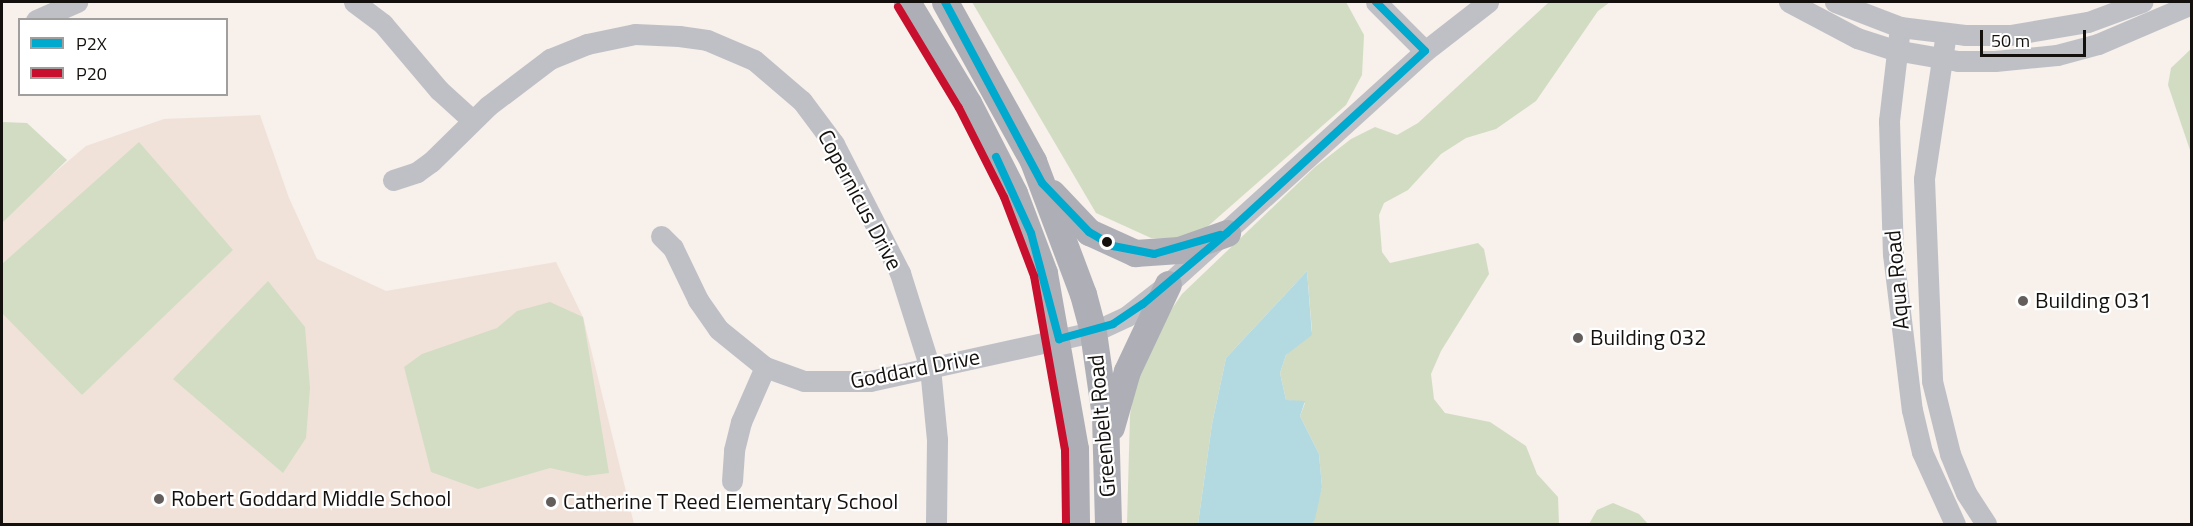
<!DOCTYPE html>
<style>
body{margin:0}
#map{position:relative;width:2193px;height:526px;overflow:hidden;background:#f7f0eb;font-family:"Titillium Web",sans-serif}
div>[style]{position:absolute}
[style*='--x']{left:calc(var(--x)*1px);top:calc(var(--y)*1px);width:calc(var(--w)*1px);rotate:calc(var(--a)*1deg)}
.built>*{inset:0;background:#f0e2d9}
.green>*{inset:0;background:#d3ddc4}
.forest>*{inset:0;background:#d2dcc3}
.water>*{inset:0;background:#b3dae1}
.minor>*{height:21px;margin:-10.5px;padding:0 10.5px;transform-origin:10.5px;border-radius:10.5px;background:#bfc0c6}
.major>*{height:27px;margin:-13.5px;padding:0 13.5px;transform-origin:13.5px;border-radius:13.5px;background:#aeafb6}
.bus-1>*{height:8px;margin:-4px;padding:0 4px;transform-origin:4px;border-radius:4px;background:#00a9ce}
.bus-2>*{height:8px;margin:-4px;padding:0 4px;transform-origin:4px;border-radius:4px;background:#c8102e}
.dots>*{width:16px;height:16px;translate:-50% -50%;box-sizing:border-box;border:3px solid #fff;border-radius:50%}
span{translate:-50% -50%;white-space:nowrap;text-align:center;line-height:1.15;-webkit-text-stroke:4.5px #fff;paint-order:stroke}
.street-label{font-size:22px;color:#14100d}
.poi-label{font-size:22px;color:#14100d}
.left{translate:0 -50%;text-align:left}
.frame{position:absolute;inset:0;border:3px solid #14100d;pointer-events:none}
.legend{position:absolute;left:18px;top:18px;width:210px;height:78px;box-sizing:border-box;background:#fff;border:2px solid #a19f9e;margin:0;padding:8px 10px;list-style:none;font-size:18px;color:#14100d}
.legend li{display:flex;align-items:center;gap:12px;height:30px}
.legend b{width:30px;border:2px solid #a19f9e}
.scale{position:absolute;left:1980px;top:30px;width:106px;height:27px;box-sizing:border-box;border:3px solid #14100d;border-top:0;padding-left:8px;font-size:18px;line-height:21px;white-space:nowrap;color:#14100d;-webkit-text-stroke:4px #fff;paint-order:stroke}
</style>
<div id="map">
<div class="built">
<div style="clip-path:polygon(260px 115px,289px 198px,317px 259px,386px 291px,556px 262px,583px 317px,634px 524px,2px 524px,2px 217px,86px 146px,164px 119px)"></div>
</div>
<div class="green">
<div style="clip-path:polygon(139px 142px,233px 250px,82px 395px,2px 313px,2px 264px)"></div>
<div style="clip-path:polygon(268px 281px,305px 327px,310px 388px,306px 438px,283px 473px,173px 379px)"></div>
<div style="clip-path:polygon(550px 302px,583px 317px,609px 473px,586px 476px,550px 468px,478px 489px,431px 472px,404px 367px,422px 354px,497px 328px,517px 311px)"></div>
</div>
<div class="forest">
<div style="clip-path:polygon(972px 2px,1346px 2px,1364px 35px,1362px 75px,1346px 105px,1207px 227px,1178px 240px,1151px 238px,1096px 213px)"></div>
<div style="clip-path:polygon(1549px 2px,1610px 2px,1598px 11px,1536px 101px,1496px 129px,1466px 138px,1441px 154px,1408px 190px,1384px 203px,1379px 215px,1382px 252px,1390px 263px,1478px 243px,1484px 249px,1489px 274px,1441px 351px,1431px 374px,1434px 399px,1445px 413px,1490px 422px,1526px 446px,1537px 474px,1558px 497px,1559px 524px,1312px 524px,1322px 487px,1319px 454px,1300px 416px,1305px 403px,1286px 400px,1280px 373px,1286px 355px,1312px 331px,1307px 271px,1226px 358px,1212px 424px,1198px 524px,1127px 524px,1130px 415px,1136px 380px,1162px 323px,1182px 294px,1315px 167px,1351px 139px,1375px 127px,1397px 135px,1418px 123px)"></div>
<div style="clip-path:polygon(2191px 49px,2192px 49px,2191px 153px,2168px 85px,2171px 68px)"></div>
<div style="clip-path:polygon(2px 122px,27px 123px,67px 160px,2px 223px)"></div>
<div style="clip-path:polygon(1613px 503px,1639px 514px,1648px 524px,1589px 524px,1597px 510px)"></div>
</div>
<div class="water">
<div style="clip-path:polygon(1307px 271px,1312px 335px,1286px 355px,1280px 373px,1286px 400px,1305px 401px,1300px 416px,1319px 454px,1322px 487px,1315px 519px,1312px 524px,1198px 524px,1212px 424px,1226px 358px)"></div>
</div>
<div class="minor">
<div style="--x:354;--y:2;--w:36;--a:37"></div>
<div style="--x:383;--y:24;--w:87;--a:49.7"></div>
<div style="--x:439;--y:90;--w:45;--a:42.3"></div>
<div style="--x:1376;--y:2;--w:69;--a:45"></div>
<div style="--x:1789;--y:2;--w:77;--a:27.9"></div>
<div style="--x:1857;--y:38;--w:40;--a:18"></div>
<div style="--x:1895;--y:50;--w:64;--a:9.9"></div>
<div style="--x:1958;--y:61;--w:37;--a:0"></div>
<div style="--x:1995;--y:61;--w:62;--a:-5.5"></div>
<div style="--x:2057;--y:55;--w:42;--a:-15"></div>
<div style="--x:2098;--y:44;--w:102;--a:-23.1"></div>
<div style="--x:1835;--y:2;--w:70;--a:21"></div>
<div style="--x:1900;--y:27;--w:65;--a:7"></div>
<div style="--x:1965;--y:35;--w:45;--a:0"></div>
<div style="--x:2010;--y:35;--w:79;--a:-9.5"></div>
<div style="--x:2088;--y:22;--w:58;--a:-20.3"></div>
<div style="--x:36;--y:20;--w:45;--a:-23.7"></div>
<div style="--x:1900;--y:27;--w:95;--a:96.7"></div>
<div style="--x:1889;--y:121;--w:133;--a:88.3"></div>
<div style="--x:1893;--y:254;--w:157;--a:83.1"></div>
<div style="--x:1912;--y:410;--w:43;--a:76.6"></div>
<div style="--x:1922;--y:452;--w:79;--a:65.4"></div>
<div style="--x:1946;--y:33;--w:148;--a:98.6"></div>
<div style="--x:1924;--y:179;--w:202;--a:87.7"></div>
<div style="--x:1932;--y:381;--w:75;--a:76.1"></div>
<div style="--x:1950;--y:454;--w:42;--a:67.7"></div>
<div style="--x:1966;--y:493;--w:37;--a:57"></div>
<div style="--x:393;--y:180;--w:25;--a:-18"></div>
<div style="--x:417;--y:172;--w:17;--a:-36"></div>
<div style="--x:431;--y:162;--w:80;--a:-44.5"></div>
<div style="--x:488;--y:106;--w:78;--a:-37.2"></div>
<div style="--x:550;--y:59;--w:40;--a:-22"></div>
<div style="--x:587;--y:44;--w:49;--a:-11.8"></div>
<div style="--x:635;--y:34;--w:44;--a:2.6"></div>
<div style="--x:679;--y:36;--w:28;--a:8"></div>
<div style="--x:707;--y:40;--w:51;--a:23.1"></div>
<div style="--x:754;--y:60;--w:63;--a:40.5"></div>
<div style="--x:802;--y:101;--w:54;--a:53.3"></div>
<div style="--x:834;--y:144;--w:145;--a:62.9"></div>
<div style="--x:900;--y:273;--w:100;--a:72.5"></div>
<div style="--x:930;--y:368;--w:72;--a:84.4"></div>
<div style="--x:937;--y:440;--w:84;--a:90.7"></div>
<div style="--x:661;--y:236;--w:17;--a:45"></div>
<div style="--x:673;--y:248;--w:58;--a:64.3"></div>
<div style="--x:698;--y:300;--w:35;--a:55"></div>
<div style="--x:718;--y:329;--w:60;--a:39"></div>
<div style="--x:765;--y:367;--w:41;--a:19.7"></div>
<div style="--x:804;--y:381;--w:66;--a:0"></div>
<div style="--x:870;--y:381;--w:228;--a:-12.4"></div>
<div style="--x:1093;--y:332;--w:38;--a:-25"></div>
<div style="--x:1127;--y:316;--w:52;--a:-38"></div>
<div style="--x:1168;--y:284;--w:347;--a:-42.2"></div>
<div style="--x:1425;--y:51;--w:80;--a:-37.9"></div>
<div style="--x:732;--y:481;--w:31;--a:-86"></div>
<div style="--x:734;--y:450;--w:29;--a:-76"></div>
<div style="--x:741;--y:422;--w:60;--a:-66.4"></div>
</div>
<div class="major">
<div style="--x:907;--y:2;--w:118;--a:58.9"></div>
<div style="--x:968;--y:103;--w:101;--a:62.9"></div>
<div style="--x:1014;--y:193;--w:85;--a:69.4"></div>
<div style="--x:1044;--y:273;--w:179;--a:80"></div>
<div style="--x:1075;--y:449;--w:75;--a:89.2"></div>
<div style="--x:945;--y:2;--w:182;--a:61"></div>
<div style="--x:1033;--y:161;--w:142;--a:69.4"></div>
<div style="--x:1083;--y:294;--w:39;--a:75"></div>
<div style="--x:1093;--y:332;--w:85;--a:81.9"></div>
<div style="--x:1105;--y:416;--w:108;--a:88.4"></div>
<div style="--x:1052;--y:193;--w:54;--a:46.5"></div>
<div style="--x:1089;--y:232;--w:51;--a:24.5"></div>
<div style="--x:1135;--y:253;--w:44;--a:-3.9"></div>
<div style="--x:1179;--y:250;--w:51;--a:-19.5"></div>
<div style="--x:1111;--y:427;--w:58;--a:-74.1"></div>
<div style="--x:1127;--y:371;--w:96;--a:-64.8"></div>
</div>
<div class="bus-1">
<div style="--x:945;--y:2;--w:205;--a:61.8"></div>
<div style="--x:1042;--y:183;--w:68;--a:46.2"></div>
<div style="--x:1089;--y:232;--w:28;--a:30"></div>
<div style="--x:1113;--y:246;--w:42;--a:11"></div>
<div style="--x:1154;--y:254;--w:69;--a:-16.1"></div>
<div style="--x:1376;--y:2;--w:69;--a:45"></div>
<div style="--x:996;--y:157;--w:84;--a:65.3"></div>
<div style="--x:1031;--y:233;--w:110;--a:75.2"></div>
<div style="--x:1059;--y:339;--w:56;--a:-15.5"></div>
<div style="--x:1113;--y:324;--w:36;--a:-34"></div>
<div style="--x:1143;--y:304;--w:110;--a:-40.2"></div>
<div style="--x:1227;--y:233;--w:269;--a:-42.6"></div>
</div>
<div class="bus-2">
<div style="--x:898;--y:7;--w:118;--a:58.9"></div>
<div style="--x:959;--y:108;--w:100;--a:63.2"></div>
<div style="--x:1004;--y:197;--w:85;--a:69.2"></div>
<div style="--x:1034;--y:276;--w:177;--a:79.9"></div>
<div style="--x:1065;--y:450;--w:74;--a:89.2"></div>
</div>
<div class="dots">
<div style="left:1107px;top:242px;background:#14100d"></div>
<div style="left:2023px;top:301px;background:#635e5b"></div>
<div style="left:1578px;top:338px;background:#635e5b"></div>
<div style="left:159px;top:499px;background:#635e5b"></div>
<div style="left:551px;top:502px;background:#635e5b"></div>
</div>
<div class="street-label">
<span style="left:860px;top:200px;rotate:62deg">Copernicus Drive</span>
<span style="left:1897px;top:280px;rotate:-95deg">Aqua Road</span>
<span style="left:915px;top:369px;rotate:-11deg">Goddard Drive</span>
<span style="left:1102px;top:426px;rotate:-95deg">Greenbelt Road</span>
</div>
<div class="poi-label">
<span class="left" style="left:2035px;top:301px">Building 031</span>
<span class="left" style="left:1590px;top:338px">Building 032</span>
<span class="left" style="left:171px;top:499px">Robert Goddard Middle School</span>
<span class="left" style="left:563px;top:502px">Catherine T Reed Elementary School</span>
</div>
<div class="frame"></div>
<ul class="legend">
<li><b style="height:8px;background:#00a9ce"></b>P2X</li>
<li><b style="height:8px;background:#c8102e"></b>P20</li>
</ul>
<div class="scale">50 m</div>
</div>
